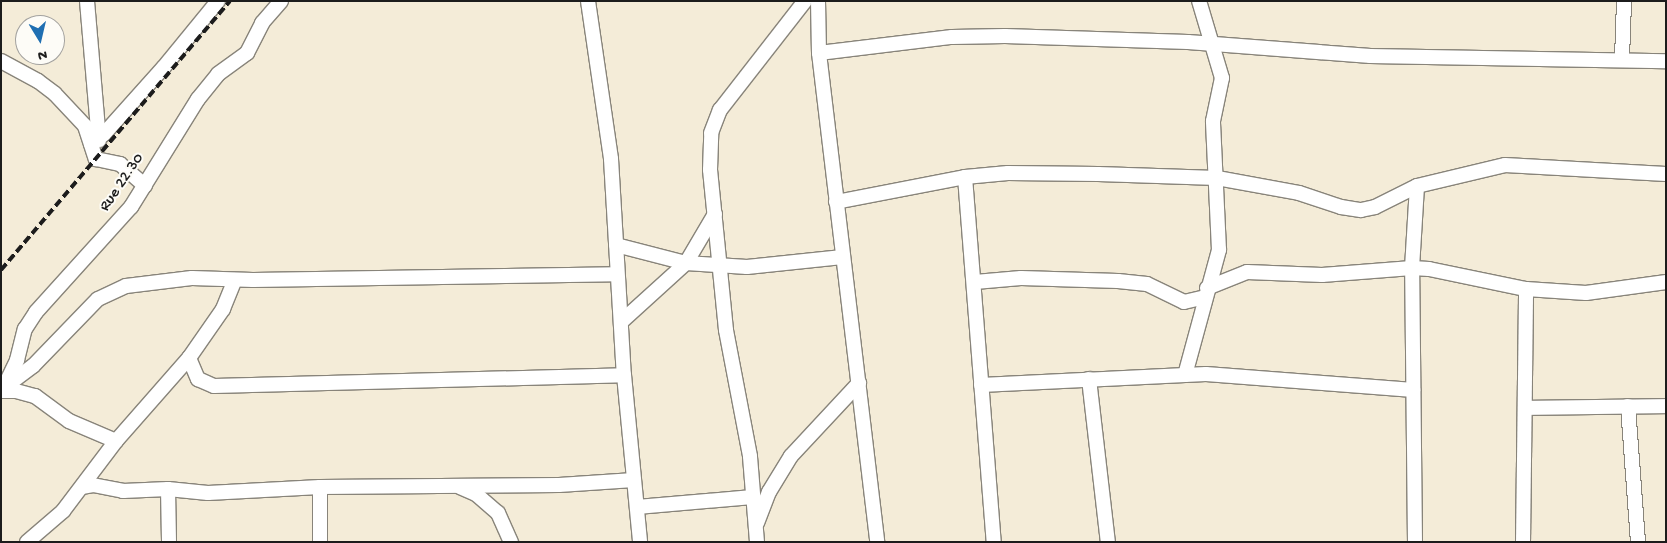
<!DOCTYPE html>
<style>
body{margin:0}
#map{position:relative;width:1667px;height:543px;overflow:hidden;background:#f4ecd8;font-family:"Gochi Hand",sans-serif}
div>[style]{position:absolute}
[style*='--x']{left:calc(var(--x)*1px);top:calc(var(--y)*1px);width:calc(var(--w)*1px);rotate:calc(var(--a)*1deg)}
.roads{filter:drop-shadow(1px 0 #88847a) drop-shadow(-1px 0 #88847a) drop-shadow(0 1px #88847a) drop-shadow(0 -1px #88847a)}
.street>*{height:14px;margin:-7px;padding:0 7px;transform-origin:7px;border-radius:7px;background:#fff}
.rail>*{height:4px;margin-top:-2px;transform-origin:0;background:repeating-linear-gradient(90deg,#1c1c1c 0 8px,transparent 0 12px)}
span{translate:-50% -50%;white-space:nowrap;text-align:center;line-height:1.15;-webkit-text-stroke:4px #fdfcf7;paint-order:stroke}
.street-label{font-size:16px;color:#1c1c1c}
.frame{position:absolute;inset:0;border:2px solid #1c1c1c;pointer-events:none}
.north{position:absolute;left:15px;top:15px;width:50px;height:50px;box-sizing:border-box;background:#fdfcf7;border:1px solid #a3a29f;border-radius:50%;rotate:171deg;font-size:14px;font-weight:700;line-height:20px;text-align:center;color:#1c1c1c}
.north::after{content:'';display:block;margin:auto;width:18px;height:22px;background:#1f6fb2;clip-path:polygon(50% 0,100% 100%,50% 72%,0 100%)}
</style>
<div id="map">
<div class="roads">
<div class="street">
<div style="--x:87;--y:1;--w:140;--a:85.1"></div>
<div style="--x:588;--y:1;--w:160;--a:81.7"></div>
<div style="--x:611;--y:159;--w:216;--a:86.6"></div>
<div style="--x:624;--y:375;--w:168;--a:84.5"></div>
<div style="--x:818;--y:1;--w:52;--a:88.9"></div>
<div style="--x:819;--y:53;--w:492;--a:83.2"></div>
<div style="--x:819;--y:53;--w:134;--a:-6.9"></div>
<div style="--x:952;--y:37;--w:53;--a:-1.1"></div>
<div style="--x:1005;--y:36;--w:183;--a:1.9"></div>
<div style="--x:1188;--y:42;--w:183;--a:4.4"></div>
<div style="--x:1370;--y:56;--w:296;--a:1"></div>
<div style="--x:1622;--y:59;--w:58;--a:-88"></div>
<div style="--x:1;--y:61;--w:42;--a:28.4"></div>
<div style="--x:38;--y:81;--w:21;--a:37"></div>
<div style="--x:55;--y:94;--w:44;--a:46.8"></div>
<div style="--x:85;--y:126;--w:35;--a:72"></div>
<div style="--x:96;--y:159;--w:25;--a:12"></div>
<div style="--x:120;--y:164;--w:33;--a:41"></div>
<div style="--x:91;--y:144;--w:16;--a:-38"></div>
<div style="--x:104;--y:134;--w:90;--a:-48.2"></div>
<div style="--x:164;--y:67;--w:85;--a:-50.7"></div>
<div style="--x:965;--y:177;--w:366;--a:85.5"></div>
<div style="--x:836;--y:202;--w:131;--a:-11"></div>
<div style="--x:965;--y:177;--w:43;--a:-5.3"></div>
<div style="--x:1008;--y:173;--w:90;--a:0.6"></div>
<div style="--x:1098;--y:174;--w:119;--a:1.9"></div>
<div style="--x:1217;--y:178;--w:83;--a:10.4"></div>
<div style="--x:1299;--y:193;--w:44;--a:18.4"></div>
<div style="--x:1341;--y:207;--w:20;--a:9"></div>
<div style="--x:1361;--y:210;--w:14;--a:-12"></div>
<div style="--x:1375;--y:207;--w:47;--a:-26.6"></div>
<div style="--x:1417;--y:186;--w:90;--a:-13.4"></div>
<div style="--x:1505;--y:165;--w:161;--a:3.2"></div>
<div style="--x:616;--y:245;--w:72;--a:14.4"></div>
<div style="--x:686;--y:263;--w:61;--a:3.8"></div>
<div style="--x:747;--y:267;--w:96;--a:-6"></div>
<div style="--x:975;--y:282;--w:46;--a:-5"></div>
<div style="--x:1021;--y:278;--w:97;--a:1.8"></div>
<div style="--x:1118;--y:281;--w:29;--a:6"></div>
<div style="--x:1147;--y:284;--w:41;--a:25.9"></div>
<div style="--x:1184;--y:302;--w:22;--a:-13"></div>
<div style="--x:1207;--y:288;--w:43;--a:-21.8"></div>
<div style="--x:1247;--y:272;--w:75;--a:2.3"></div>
<div style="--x:1322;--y:275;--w:90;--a:-4.4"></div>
<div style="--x:1412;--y:268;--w:17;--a:3"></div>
<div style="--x:1429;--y:269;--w:99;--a:11.7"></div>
<div style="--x:1526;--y:289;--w:60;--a:3.8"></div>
<div style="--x:1586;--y:293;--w:81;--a:-7.8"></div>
<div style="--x:621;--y:322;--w:88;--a:-42.2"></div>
<div style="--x:686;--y:263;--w:57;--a:-59.4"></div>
<div style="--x:189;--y:358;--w:23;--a:67"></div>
<div style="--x:198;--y:379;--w:17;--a:24"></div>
<div style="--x:214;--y:386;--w:410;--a:-1.5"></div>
<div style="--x:1185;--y:375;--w:130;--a:-74.8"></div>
<div style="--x:1219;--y:250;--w:129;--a:-92.7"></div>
<div style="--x:1213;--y:121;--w:44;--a:-78.2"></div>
<div style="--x:1222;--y:78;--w:80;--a:-106.6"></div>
<div style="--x:1089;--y:379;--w:164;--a:83.4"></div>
<div style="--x:5;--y:385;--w:28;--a:-64"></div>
<div style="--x:17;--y:360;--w:32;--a:-76"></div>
<div style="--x:25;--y:329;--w:20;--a:-57"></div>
<div style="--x:36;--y:312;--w:142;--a:-47.9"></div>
<div style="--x:131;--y:207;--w:127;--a:-58.2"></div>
<div style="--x:198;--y:99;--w:32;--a:-51"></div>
<div style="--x:218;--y:74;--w:36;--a:-36"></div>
<div style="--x:247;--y:53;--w:34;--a:-63"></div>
<div style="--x:262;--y:23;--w:29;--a:-49"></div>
<div style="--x:981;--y:385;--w:225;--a:-2.8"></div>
<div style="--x:1206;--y:374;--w:208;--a:4.4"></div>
<div style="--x:1;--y:390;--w:40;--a:-37"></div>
<div style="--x:33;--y:366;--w:93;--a:-45.9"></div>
<div style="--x:98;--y:299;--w:31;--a:-25"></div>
<div style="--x:126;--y:286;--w:66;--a:-6.9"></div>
<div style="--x:192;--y:278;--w:61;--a:1.9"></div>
<div style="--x:253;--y:280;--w:363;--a:-0.9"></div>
<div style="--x:1;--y:391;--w:15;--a:0"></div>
<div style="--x:16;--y:391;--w:20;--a:15"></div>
<div style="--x:35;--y:396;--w:42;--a:36.3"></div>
<div style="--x:69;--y:421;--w:51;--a:23.1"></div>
<div style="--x:1628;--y:406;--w:136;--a:85.8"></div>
<div style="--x:1526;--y:408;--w:140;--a:-0.8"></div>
<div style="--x:83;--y:487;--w:10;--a:-11"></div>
<div style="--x:93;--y:485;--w:31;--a:11"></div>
<div style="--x:123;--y:491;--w:45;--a:-2.5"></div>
<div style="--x:168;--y:489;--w:40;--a:5.7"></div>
<div style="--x:208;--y:493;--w:112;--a:-3.1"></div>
<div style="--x:320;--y:487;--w:239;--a:-0.5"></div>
<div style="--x:559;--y:485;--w:75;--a:-3.8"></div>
<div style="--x:460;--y:487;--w:17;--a:24"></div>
<div style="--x:476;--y:494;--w:29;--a:41"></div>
<div style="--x:498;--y:513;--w:32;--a:66"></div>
<div style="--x:168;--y:489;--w:53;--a:88.9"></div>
<div style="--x:637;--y:507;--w:116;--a:-4.9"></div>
<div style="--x:757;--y:523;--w:33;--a:-69"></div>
<div style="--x:769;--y:492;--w:42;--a:-58.6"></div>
<div style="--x:791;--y:456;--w:100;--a:-47"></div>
<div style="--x:27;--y:542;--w:48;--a:-40.7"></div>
<div style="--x:63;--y:511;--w:88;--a:-52.9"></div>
<div style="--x:116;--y:441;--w:111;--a:-48.7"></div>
<div style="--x:189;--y:358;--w:60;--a:-55.2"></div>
<div style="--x:223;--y:309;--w:31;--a:-68"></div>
<div style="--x:320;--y:542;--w:55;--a:-90"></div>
<div style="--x:757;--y:542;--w:86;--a:-94.7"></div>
<div style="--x:750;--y:456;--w:128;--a:-100.8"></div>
<div style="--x:726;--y:330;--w:161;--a:-95.7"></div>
<div style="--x:710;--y:170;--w:37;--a:-88"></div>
<div style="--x:711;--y:133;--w:25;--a:-69"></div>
<div style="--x:720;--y:110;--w:138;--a:-52.1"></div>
<div style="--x:1415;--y:542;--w:274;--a:-90.6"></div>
<div style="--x:1412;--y:268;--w:82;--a:-86.5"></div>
<div style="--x:1523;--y:542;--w:253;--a:-89.3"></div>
</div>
</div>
<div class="rail">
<div style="--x:1;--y:270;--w:353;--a:-49.6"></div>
</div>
<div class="street-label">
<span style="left:123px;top:183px;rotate:-56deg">Rue 22.30</span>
</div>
<div class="frame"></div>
<div class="north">N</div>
</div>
